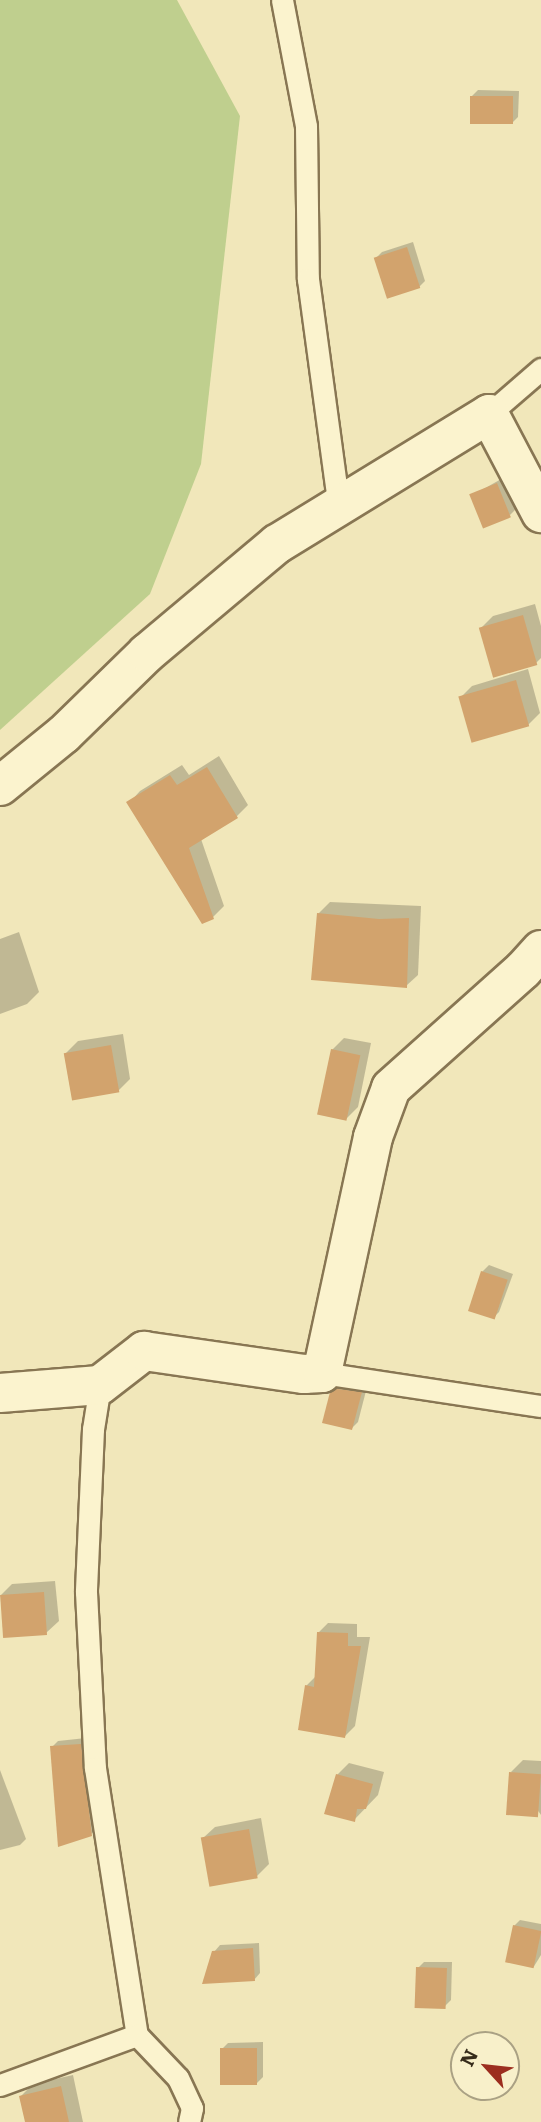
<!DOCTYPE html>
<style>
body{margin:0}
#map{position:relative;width:541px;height:2122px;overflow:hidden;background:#f1e7ba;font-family:Literata,serif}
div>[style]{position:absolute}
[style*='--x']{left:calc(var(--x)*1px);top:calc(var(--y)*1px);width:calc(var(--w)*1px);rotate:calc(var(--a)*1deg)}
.green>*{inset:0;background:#bfcf8e}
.shadow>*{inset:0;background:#0003}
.building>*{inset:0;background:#d2a36d;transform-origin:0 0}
.roads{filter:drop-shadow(2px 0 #887653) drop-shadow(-2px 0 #887653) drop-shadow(0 2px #887653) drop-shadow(0 -2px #887653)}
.lane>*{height:21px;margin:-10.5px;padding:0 10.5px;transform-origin:10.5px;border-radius:10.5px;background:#fbf3ce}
.street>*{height:38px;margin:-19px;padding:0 19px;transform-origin:19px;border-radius:19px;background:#fbf3ce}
span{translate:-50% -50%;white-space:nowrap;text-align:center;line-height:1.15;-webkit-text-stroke:5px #f8f0ca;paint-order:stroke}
.north{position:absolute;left:450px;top:2031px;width:70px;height:70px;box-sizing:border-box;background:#f8f0ca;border:2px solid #aaa184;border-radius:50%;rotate:297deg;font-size:19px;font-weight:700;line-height:28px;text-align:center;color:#362b1a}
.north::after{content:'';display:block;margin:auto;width:24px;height:32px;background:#9c2e1f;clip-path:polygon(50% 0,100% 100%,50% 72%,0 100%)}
</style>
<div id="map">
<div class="green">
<div style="clip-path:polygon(0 0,177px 0,240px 116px,201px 464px,150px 594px,0 730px)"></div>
</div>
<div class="shadow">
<div style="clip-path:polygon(478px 90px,519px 91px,518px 117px,512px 123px,472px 96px)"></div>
<div style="clip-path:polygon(413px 242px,425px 281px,419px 287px,376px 258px,382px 252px)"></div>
<div style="clip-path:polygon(503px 478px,516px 509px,510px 515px,471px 496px)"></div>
<div style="clip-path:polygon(535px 604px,541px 626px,541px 658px,536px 663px,481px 628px,493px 616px)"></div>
<div style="clip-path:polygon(528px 669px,540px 713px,528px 725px,460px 698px,472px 686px)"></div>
<div style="clip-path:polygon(219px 756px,248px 805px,237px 816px,201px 839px,224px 906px,213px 917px,129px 803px,140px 791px,182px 765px,189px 775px)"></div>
<div style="clip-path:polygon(330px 902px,421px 906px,418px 975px,406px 986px,318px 914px)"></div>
<div style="clip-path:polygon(19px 932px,39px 992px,27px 1004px,0 1014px,0 939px)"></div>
<div style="clip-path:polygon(123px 1034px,130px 1079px,118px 1091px,66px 1053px,78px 1041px)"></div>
<div style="clip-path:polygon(344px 1038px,371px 1043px,358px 1107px,346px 1119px,332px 1050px)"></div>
<div style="clip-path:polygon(489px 1265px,513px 1274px,499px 1312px,493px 1318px,482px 1272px)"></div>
<div style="clip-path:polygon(345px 1383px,367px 1387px,358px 1422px,352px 1428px,331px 1393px)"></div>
<div style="clip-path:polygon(55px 1581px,59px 1621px,46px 1633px,0 1596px,12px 1584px)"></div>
<div style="clip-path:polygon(328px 1623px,357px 1624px,357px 1637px,370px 1637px,355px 1726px,345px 1736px,306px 1686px,316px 1676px,318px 1633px)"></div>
<div style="clip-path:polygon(86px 1738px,98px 1828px,91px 1834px,52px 1747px,58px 1741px)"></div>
<div style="clip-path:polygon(523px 1760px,541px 1761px,541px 1815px,511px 1772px)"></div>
<div style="clip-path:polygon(349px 1763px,384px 1772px,378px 1795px,354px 1820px,337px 1775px)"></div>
<div style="clip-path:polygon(0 1770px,26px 1839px,20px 1845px,0 1850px)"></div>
<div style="clip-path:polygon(261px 1818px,269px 1864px,257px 1876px,202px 1839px,215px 1827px)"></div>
<div style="clip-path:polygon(520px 1920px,541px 1924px,541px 1955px,533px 1968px,514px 1926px)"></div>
<div style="clip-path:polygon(259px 1943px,260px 1973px,254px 1980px,214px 1952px,220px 1945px)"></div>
<div style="clip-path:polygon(424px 1962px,452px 1962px,451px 2000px,445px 2006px,418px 1968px)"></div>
<div style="clip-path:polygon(263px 2042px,263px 2077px,257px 2083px,222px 2049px,228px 2043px)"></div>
<div style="clip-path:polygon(73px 2075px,83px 2122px,27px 2122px,21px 2096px,33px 2084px)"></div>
</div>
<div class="building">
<div style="left:470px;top:96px;width:43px;height:28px"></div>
<div style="left:407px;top:247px;width:43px;height:35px;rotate:72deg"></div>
<div style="left:497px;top:483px;width:37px;height:30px;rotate:68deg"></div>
<div style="left:523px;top:615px;width:52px;height:46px;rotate:74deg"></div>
<div style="left:516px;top:680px;width:48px;height:60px;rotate:74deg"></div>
<div style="clip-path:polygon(207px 767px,238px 818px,189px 848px,214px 919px,202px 924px,126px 802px,170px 775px,177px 785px)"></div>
<div style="clip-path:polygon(317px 913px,379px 919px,409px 918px,407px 988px,311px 980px)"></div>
<div style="left:111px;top:1045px;width:48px;height:48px;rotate:80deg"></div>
<div style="left:331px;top:1049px;width:30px;height:67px;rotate:12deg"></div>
<div style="left:481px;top:1271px;width:28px;height:42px;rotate:18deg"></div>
<div style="clip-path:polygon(337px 1389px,362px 1392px,352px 1430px,322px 1423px,330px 1392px)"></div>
<div style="left:44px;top:1592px;width:43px;height:44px;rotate:86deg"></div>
<div style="clip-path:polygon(317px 1632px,348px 1633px,348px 1646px,361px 1646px,345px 1738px,298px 1730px,305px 1685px,314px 1687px)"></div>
<div style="clip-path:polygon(81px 1744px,92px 1836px,58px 1847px,50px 1746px)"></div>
<div style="left:509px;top:1772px;width:32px;height:43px;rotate:4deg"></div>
<div style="clip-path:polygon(336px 1774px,373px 1784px,366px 1809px,357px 1809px,355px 1822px,324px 1814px)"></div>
<div style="left:249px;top:1829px;width:50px;height:49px;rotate:80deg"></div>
<div style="left:513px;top:1925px;width:29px;height:38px;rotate:12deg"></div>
<div style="clip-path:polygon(253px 1948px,255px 1981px,202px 1984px,212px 1951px)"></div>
<div style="left:416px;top:1967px;width:31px;height:41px;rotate:2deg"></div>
<div style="left:220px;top:2048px;width:37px;height:37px"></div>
<div style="clip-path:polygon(61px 2086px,69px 2122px,25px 2122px,19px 2096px)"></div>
</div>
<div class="roads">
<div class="lane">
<div style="--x:282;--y:0;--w:128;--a:79.2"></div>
<div style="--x:306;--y:126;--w:153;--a:89.3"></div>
<div style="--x:308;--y:279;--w:231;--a:82.3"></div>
<div style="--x:489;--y:414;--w:69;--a:-40.9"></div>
<div style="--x:322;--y:1373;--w:221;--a:8.6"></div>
<div style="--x:100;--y:1385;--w:45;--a:99"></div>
<div style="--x:93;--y:1429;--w:163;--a:92.5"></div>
<div style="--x:86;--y:1592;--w:176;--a:87.1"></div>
<div style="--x:95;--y:1768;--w:270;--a:81.1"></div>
<div style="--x:137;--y:2035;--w:59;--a:46.4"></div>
<div style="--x:178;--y:2078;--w:33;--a:65"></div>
<div style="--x:192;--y:2108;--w:14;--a:102"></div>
<div style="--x:0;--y:2085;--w:146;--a:-20.1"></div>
</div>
<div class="street">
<div style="--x:0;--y:786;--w:82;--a:-39.1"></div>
<div style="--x:64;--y:734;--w:116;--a:-44.3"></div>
<div style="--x:147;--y:653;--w:170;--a:-40"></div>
<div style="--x:277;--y:544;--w:249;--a:-31.5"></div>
<div style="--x:489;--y:414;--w:112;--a:62.3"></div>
<div style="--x:0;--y:1393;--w:100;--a:-4.6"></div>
<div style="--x:100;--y:1385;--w:56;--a:-37.7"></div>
<div style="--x:144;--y:1351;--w:162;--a:8.2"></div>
<div style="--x:304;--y:1374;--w:18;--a:-3"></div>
<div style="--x:322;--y:1373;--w:241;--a:-77.8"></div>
<div style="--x:373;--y:1137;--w:52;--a:-69.8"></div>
<div style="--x:391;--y:1088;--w:177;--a:-41.8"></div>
<div style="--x:523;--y:970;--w:27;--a:-48"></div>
</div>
</div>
<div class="north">N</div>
</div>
